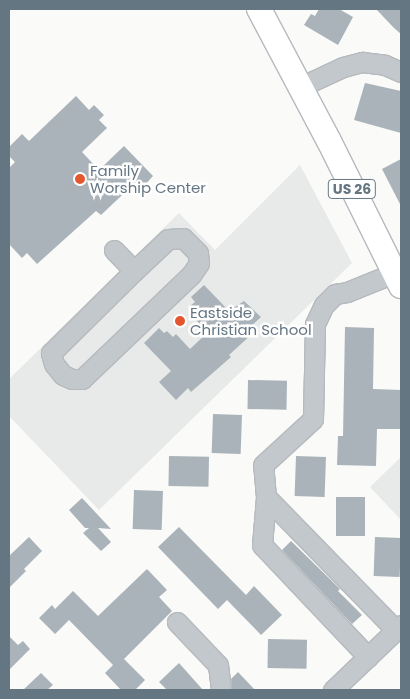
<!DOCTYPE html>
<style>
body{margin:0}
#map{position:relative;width:410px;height:699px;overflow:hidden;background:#fafaf8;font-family:Poppins,sans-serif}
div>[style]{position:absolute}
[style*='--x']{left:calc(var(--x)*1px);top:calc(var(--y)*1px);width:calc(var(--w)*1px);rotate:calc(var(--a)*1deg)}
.built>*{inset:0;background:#e8e9e9}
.building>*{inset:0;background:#aab3b9;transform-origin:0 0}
.roads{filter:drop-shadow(1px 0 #b5babe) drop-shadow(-1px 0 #b5babe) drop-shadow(0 1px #b5babe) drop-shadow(0 -1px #b5babe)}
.minor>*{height:19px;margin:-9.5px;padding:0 9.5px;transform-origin:9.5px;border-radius:9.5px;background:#c3c8cc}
.major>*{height:24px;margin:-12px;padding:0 12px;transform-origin:12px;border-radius:12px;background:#fff}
.dots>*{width:14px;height:14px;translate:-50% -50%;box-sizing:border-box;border:2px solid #fff;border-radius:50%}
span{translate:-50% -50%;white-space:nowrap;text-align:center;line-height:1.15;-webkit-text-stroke:5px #fff;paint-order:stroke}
.shield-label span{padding:1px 4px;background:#fff;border:1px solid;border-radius:4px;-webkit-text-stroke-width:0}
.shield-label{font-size:14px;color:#657683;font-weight:700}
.poi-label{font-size:15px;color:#657683}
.left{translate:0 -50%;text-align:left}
.frame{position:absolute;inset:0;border:10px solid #657683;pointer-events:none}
</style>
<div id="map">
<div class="built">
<div style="clip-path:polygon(300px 165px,352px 263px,99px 510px,9px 416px,9px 379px,179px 213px,215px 250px)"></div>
<div style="clip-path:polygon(401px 457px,401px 520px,370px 487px)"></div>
</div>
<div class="building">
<div style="clip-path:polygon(319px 9px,339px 9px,353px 17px,338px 45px,304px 25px,311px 14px,315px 16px)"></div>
<div style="clip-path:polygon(376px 9px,401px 9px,401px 34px,394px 28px)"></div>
<div style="clip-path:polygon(365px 83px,401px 91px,401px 133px,354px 120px)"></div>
<div style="clip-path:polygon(76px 96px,89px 110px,94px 105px,104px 115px,99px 120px,107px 128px,82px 152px,99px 170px,124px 146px,153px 176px,143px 187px,137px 181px,101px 215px,96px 211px,37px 264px,27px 253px,22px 258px,9px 244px,9px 168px,15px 162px,9px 156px,9px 147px,22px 134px,29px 141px)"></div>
<div style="clip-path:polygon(401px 159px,401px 206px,382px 169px)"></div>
<div style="clip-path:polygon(204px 285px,229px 311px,244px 301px,261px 317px,248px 329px,252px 334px,229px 355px,231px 357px,191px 392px,188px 388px,176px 400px,159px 382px,171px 371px,144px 343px,159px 328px,164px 333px,167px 331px,173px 337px,176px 334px,190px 349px,208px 332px,193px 317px,196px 314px,189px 307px,195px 302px,191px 297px)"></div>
<div style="clip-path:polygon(345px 327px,374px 328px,373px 389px,401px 390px,401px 429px,377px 429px,376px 466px,337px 465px,338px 436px,343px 436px)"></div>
<div style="left:248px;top:380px;width:39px;height:29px;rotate:1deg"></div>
<div style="left:213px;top:414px;width:29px;height:39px;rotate:2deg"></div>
<div style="left:169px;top:456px;width:40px;height:30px;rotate:1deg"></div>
<div style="left:296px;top:456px;width:30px;height:40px;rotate:2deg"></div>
<div style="left:134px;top:490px;width:29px;height:39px;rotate:2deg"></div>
<div style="left:336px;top:497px;width:29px;height:39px"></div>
<div style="clip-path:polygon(82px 498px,111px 529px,98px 528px,111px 542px,101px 551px,83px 533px,89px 528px,85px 528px,69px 510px)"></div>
<div style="clip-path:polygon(179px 527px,246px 595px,254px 586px,282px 615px,261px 635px,227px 600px,218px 609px,158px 547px)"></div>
<div style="clip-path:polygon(29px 537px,42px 551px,24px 569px,26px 571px,9px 588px,9px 556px)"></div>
<div style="left:375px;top:537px;width:26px;height:39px;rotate:2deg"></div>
<div style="clip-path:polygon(291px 541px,340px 589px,338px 591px,362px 615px,352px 624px,282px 550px)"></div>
<div style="clip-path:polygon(147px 569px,167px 590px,159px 597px,172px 611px,124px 659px,145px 680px,135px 690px,121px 690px,105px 673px,113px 665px,69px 620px,55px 634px,39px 618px,52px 605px,55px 609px,73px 591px,98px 616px)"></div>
<div style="clip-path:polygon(9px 636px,18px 645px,23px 641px,30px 649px,9px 670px)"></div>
<div style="left:268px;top:639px;width:39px;height:29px;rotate:1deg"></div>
<div style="clip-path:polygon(179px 663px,203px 690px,167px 690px,159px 682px)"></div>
<div style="clip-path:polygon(238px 672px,255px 690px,232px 689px,231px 679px)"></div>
<div style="clip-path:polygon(41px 673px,53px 685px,47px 690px,23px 690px)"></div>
</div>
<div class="roads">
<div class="minor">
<div style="--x:300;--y:87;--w:47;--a:-24.9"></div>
<div style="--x:343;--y:67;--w:20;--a:-15"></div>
<div style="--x:362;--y:62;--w:23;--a:7"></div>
<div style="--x:385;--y:65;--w:17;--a:24"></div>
<div style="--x:114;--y:250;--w:29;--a:46"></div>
<div style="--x:134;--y:271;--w:117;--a:135.3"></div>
<div style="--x:51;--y:353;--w:11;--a:75"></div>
<div style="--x:54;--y:364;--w:14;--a:51"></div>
<div style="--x:63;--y:375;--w:10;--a:24"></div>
<div style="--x:72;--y:379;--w:10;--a:0"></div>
<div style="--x:82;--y:379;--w:151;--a:-43.7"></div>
<div style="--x:191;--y:275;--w:14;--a:-56"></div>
<div style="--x:199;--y:263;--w:10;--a:-96"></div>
<div style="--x:198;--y:253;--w:21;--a:-135"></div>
<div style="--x:183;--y:238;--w:15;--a:176"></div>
<div style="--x:168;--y:239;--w:47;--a:136.7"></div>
<div style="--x:266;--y:497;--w:186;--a:45.7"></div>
<div style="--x:177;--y:622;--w:59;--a:46.4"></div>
<div style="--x:218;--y:665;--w:25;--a:83"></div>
<div style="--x:368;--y:657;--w:154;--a:-133.4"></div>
<div style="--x:262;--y:545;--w:48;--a:-85.2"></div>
<div style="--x:266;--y:497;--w:32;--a:-95"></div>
<div style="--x:263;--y:465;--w:68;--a:-42.6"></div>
<div style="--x:313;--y:419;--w:95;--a:-88.8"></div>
<div style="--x:315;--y:324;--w:21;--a:-65"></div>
<div style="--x:324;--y:305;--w:16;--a:-45"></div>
<div style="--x:335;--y:294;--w:12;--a:-9"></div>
<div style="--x:347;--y:292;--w:51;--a:-22"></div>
<div style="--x:394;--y:273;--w:10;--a:-45"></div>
<div style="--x:333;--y:690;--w:94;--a:-43.7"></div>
</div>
<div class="major">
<div style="--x:259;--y:9;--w:149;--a:62.1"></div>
<div style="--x:329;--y:141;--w:162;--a:63.6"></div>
</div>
</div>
<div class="dots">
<div style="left:80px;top:179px;background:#e4572e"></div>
<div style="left:180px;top:321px;background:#e4572e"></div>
</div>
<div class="shield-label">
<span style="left:352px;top:189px">US 26</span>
</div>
<div class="poi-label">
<span class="left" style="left:90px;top:179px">Family<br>Worship Center</span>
<span class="left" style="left:190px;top:321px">Eastside<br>Christian School</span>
</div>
<div class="frame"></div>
</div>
